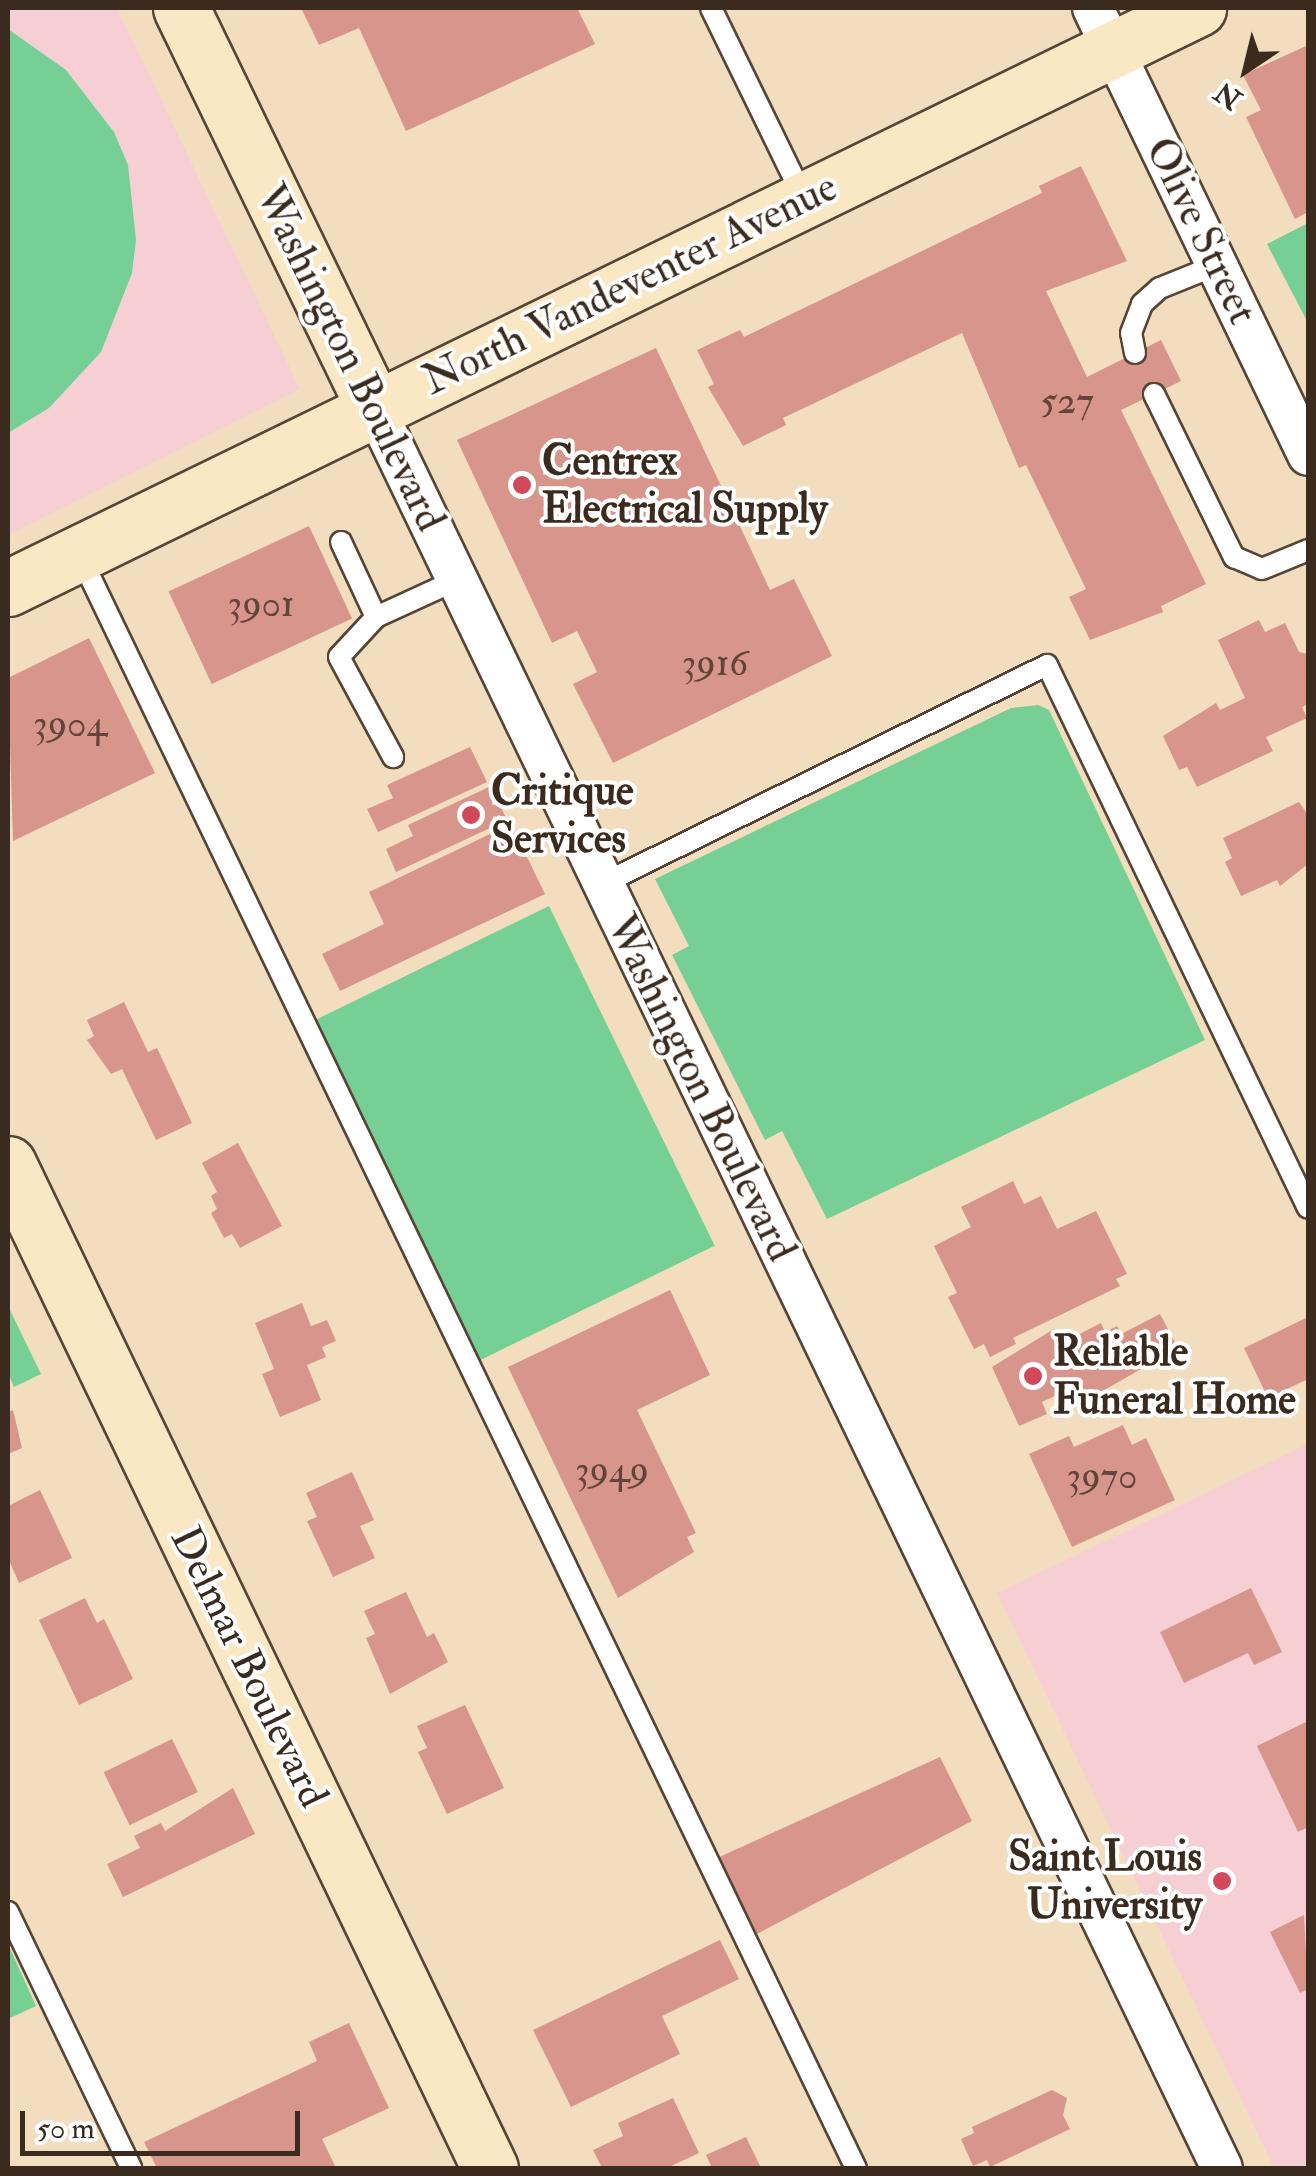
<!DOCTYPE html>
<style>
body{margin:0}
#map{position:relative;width:1316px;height:2176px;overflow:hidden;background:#f2ddbe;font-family:"IM FELL Double Pica",serif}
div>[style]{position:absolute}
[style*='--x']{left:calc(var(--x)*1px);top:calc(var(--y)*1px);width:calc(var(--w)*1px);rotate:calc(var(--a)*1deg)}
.built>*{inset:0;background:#f6cfd5}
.green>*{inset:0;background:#76cf95;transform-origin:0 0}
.building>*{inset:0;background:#d8958c;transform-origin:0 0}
.roads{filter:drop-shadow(2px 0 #564536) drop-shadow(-2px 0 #564536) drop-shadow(0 2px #564536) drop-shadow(0 -2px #564536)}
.lane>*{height:20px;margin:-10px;padding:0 10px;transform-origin:10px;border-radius:10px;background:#fff}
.street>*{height:40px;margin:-20px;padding:0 20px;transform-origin:20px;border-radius:20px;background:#fff}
.secondary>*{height:55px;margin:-27.5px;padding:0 27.5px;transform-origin:27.5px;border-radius:27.5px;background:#fae7c3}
.dots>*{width:28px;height:28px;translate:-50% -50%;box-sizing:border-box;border:5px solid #fff;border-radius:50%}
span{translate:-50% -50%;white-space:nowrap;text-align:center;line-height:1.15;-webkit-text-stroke:8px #fff;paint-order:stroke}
.number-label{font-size:38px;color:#62453a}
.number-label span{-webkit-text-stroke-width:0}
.street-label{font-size:42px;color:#3b2a1e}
.poi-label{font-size:42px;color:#3b2a1e;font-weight:700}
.left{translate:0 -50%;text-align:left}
.right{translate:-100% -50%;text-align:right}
.frame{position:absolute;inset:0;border:10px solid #3b2a1e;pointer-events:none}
.north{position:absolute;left:1196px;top:20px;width:100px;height:100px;-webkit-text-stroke:8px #fff;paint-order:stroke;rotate:215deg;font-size:28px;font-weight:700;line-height:40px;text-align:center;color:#3b2a1e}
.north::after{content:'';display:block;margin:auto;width:35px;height:45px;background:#3b2a1e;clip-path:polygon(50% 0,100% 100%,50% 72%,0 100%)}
.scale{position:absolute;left:20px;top:2111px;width:280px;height:45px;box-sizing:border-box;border:5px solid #3b2a1e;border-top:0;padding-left:12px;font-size:30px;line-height:35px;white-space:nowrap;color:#3b2a1e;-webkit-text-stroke:8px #fff;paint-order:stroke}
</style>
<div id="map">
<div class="built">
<div style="clip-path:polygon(8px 8px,117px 8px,300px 389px,8px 535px)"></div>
<div style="clip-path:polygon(1308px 1444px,1308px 2168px,1274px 2168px,997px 1593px)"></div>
</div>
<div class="green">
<div style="clip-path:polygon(8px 29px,66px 70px,114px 132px,128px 165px,136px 240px,132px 273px,101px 352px,49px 408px,8px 433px)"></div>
<div style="clip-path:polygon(1308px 223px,1308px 323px,1267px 244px)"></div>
<div style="clip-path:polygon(1038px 705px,1049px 710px,1205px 1040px,827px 1219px,782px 1131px,765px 1140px,672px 955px,689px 946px,655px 879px,1011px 708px)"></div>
<div style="left:549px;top:906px;width:378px;height:261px;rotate:64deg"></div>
<div style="clip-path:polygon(8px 1306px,41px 1374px,14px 1387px,8px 1373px)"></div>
<div style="clip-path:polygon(8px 1944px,36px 2006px,8px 2019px)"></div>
</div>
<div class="building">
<div style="clip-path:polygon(301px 8px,577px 8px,595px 44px,406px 131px,359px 28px,319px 45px)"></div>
<div style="clip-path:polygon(1308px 45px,1308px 212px,1295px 219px,1246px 117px,1261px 110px,1243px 75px)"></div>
<div style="clip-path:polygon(1081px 166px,1127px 261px,1046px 291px,1087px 377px,1161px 340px,1181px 381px,1121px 410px,1206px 584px,1161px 606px,1163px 612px,1090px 640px,1069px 597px,1086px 589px,1026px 465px,1019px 468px,962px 333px,783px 418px,786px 425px,743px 446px,708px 387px,714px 384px,697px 350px,740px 330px,744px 337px,1042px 193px,1039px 186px)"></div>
<div style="clip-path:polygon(656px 348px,770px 590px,794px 579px,832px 656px,613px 763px,573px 684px,597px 672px,577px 631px,552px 643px,457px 440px)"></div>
<div style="left:309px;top:526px;width:102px;height:155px;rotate:65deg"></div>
<div style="clip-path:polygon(1259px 620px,1265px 632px,1285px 623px,1299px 652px,1308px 654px,1308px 704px,1302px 707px,1307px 718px,1266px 737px,1273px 751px,1197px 787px,1187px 767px,1179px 770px,1163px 736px,1216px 703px,1220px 710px,1245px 698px,1218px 640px)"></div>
<div style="clip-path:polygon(89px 638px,155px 773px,13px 841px,8px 678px)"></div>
<div style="clip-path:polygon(470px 747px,487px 782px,378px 832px,367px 809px,393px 798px,387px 785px)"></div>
<div style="clip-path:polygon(491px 786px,507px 820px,396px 872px,386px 849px,413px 836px,408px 825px)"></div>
<div style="clip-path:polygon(1299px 802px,1308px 815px,1308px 864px,1280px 886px,1277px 880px,1241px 896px,1225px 862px,1232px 858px,1223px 838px)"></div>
<div style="clip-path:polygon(511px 824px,545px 894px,340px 991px,322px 954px,384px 924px,369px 892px)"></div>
<div style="clip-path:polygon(124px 1002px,148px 1052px,157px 1048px,192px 1123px,156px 1140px,122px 1069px,111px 1074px,87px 1040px,94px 1036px,87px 1020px)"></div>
<div style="clip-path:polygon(238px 1143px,282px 1226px,240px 1248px,232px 1234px,224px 1238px,211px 1213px,217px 1209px,211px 1196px,217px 1192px,202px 1163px)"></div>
<div style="clip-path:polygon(1013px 1181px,1024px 1204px,1041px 1196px,1057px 1229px,1096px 1211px,1127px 1274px,1116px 1279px,1120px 1286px,1013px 1338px,1016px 1344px,990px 1357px,984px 1344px,974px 1349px,948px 1297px,957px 1293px,934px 1246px,971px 1227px,961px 1207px)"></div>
<div style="clip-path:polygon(670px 1290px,710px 1375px,637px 1410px,696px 1533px,687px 1537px,694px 1552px,618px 1598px,508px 1367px)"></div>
<div style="clip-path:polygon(302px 1303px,311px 1326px,327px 1320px,336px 1341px,322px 1347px,326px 1357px,307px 1365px,321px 1400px,280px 1417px,262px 1374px,274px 1369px,255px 1323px)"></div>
<div style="clip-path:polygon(1160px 1314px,1178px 1348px,1078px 1405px,1064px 1405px,1059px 1394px,1042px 1402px,1047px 1414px,1019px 1426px,992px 1367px,1054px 1329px,1066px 1341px,1101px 1323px,1105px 1332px,1117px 1326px,1121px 1334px)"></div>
<div style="clip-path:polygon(1308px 1317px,1308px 1379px,1268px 1398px,1244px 1348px)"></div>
<div style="clip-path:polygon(13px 1410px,22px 1448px,8px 1454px,8px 1412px)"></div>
<div style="clip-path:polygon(1123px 1425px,1132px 1445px,1146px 1438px,1175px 1500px,1072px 1547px,1029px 1454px,1069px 1436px,1074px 1447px)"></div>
<div style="clip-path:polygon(352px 1472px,374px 1520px,360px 1526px,375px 1558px,333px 1577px,307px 1521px,317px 1517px,306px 1493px)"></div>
<div style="clip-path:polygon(40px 1490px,72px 1558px,19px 1583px,8px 1558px,8px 1506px)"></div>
<div style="clip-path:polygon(1251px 1588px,1282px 1652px,1254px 1665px,1248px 1653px,1184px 1683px,1160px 1632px)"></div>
<div style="clip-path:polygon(406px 1592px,427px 1637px,434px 1633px,448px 1662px,390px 1694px,366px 1638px,375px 1634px,364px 1611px)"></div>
<div style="clip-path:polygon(85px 1598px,97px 1623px,104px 1619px,133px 1679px,79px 1705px,39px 1620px)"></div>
<div style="clip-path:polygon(465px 1705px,504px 1788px,447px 1814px,418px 1752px,427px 1748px,417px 1726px)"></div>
<div style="clip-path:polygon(1308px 1721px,1308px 1827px,1298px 1832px,1257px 1746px)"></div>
<div style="left:172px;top:1739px;width:59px;height:76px;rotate:64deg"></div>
<div style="clip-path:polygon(940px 1757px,972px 1821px,755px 1935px,717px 1858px)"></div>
<div style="clip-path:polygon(233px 1788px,255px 1834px,123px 1897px,107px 1864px,140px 1848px,134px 1836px,161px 1823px,165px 1831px)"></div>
<div style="clip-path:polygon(1304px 1915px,1308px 1989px,1300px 1993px,1270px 1932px)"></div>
<div style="clip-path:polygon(720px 1940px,739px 1979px,662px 2016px,680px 2054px,571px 2107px,533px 2030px)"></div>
<div style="clip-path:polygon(349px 2023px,389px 2108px,322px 2139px,336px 2168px,157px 2168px,144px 2142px,317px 2061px,309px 2042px)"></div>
<div style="clip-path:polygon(1052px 2090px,1067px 2098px,1063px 2115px,1070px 2129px,990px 2167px,987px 2160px,973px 2166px,961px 2139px,974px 2133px,972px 2127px)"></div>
<div style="clip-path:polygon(673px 2098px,699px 2153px,667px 2168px,602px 2168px,593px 2150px,623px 2136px,618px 2123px)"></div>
<div style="clip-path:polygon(746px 2137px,761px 2168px,712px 2168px,706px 2155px)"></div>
</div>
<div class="roads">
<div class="lane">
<div style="--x:711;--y:8;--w:212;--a:64"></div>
<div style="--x:1135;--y:353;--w:20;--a:-101"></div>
<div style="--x:1131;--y:333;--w:31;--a:-69"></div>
<div style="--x:1142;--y:304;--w:24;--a:-42"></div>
<div style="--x:1160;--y:288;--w:61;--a:-22"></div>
<div style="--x:1154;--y:394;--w:182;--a:63.9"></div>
<div style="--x:1234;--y:557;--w:30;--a:23"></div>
<div style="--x:1262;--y:569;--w:50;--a:-22.4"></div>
<div style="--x:341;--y:542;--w:83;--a:65"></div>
<div style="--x:376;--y:617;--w:89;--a:-24.6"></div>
<div style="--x:81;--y:558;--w:1787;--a:64.3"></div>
<div style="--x:376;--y:617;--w:54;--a:132.8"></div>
<div style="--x:339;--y:657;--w:114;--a:61.6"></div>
<div style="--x:602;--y:884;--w:496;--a:-26.2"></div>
<div style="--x:1047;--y:665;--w:602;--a:64.33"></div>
<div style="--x:8;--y:1912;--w:284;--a:64.3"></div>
</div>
<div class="street">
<div style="--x:1093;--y:8;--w:496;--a:64.3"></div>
<div style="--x:375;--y:409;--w:1952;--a:64.29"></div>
</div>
<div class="secondary">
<div style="--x:181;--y:8;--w:445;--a:64.2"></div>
<div style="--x:8;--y:588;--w:1324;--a:-25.98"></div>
<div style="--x:8;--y:1164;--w:1114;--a:64.36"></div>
</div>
</div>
<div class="dots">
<div style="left:522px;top:485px;background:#d1495b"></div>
<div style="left:471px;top:815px;background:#d1495b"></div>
<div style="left:1033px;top:1376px;background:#d1495b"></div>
<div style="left:1222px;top:1881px;background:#d1495b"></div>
</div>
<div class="number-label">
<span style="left:1067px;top:402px">527</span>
<span style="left:261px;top:605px">3901</span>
<span style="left:715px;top:664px">3916</span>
<span style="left:70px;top:725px">3904</span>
<span style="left:612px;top:1471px">3949</span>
<span style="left:1102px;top:1477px">3970</span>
</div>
<div class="street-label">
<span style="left:1201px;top:231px;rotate:64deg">Olive Street</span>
<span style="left:630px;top:284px;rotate:-26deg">North Vandeventer Avenue</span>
<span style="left:350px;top:358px;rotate:64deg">Washington Boulevard</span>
<span style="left:701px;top:1088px;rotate:64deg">Washington Boulevard</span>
<span style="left:249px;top:1667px;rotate:64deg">Delmar Boulevard</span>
</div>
<div class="poi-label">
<span class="left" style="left:542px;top:485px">Centrex<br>Electrical Supply</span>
<span class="left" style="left:491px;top:815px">Critique<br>Services</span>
<span class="left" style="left:1053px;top:1376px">Reliable<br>Funeral Home</span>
<span class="right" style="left:1202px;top:1881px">Saint Louis<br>University</span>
</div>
<div class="frame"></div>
<div class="north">N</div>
<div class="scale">50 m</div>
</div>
